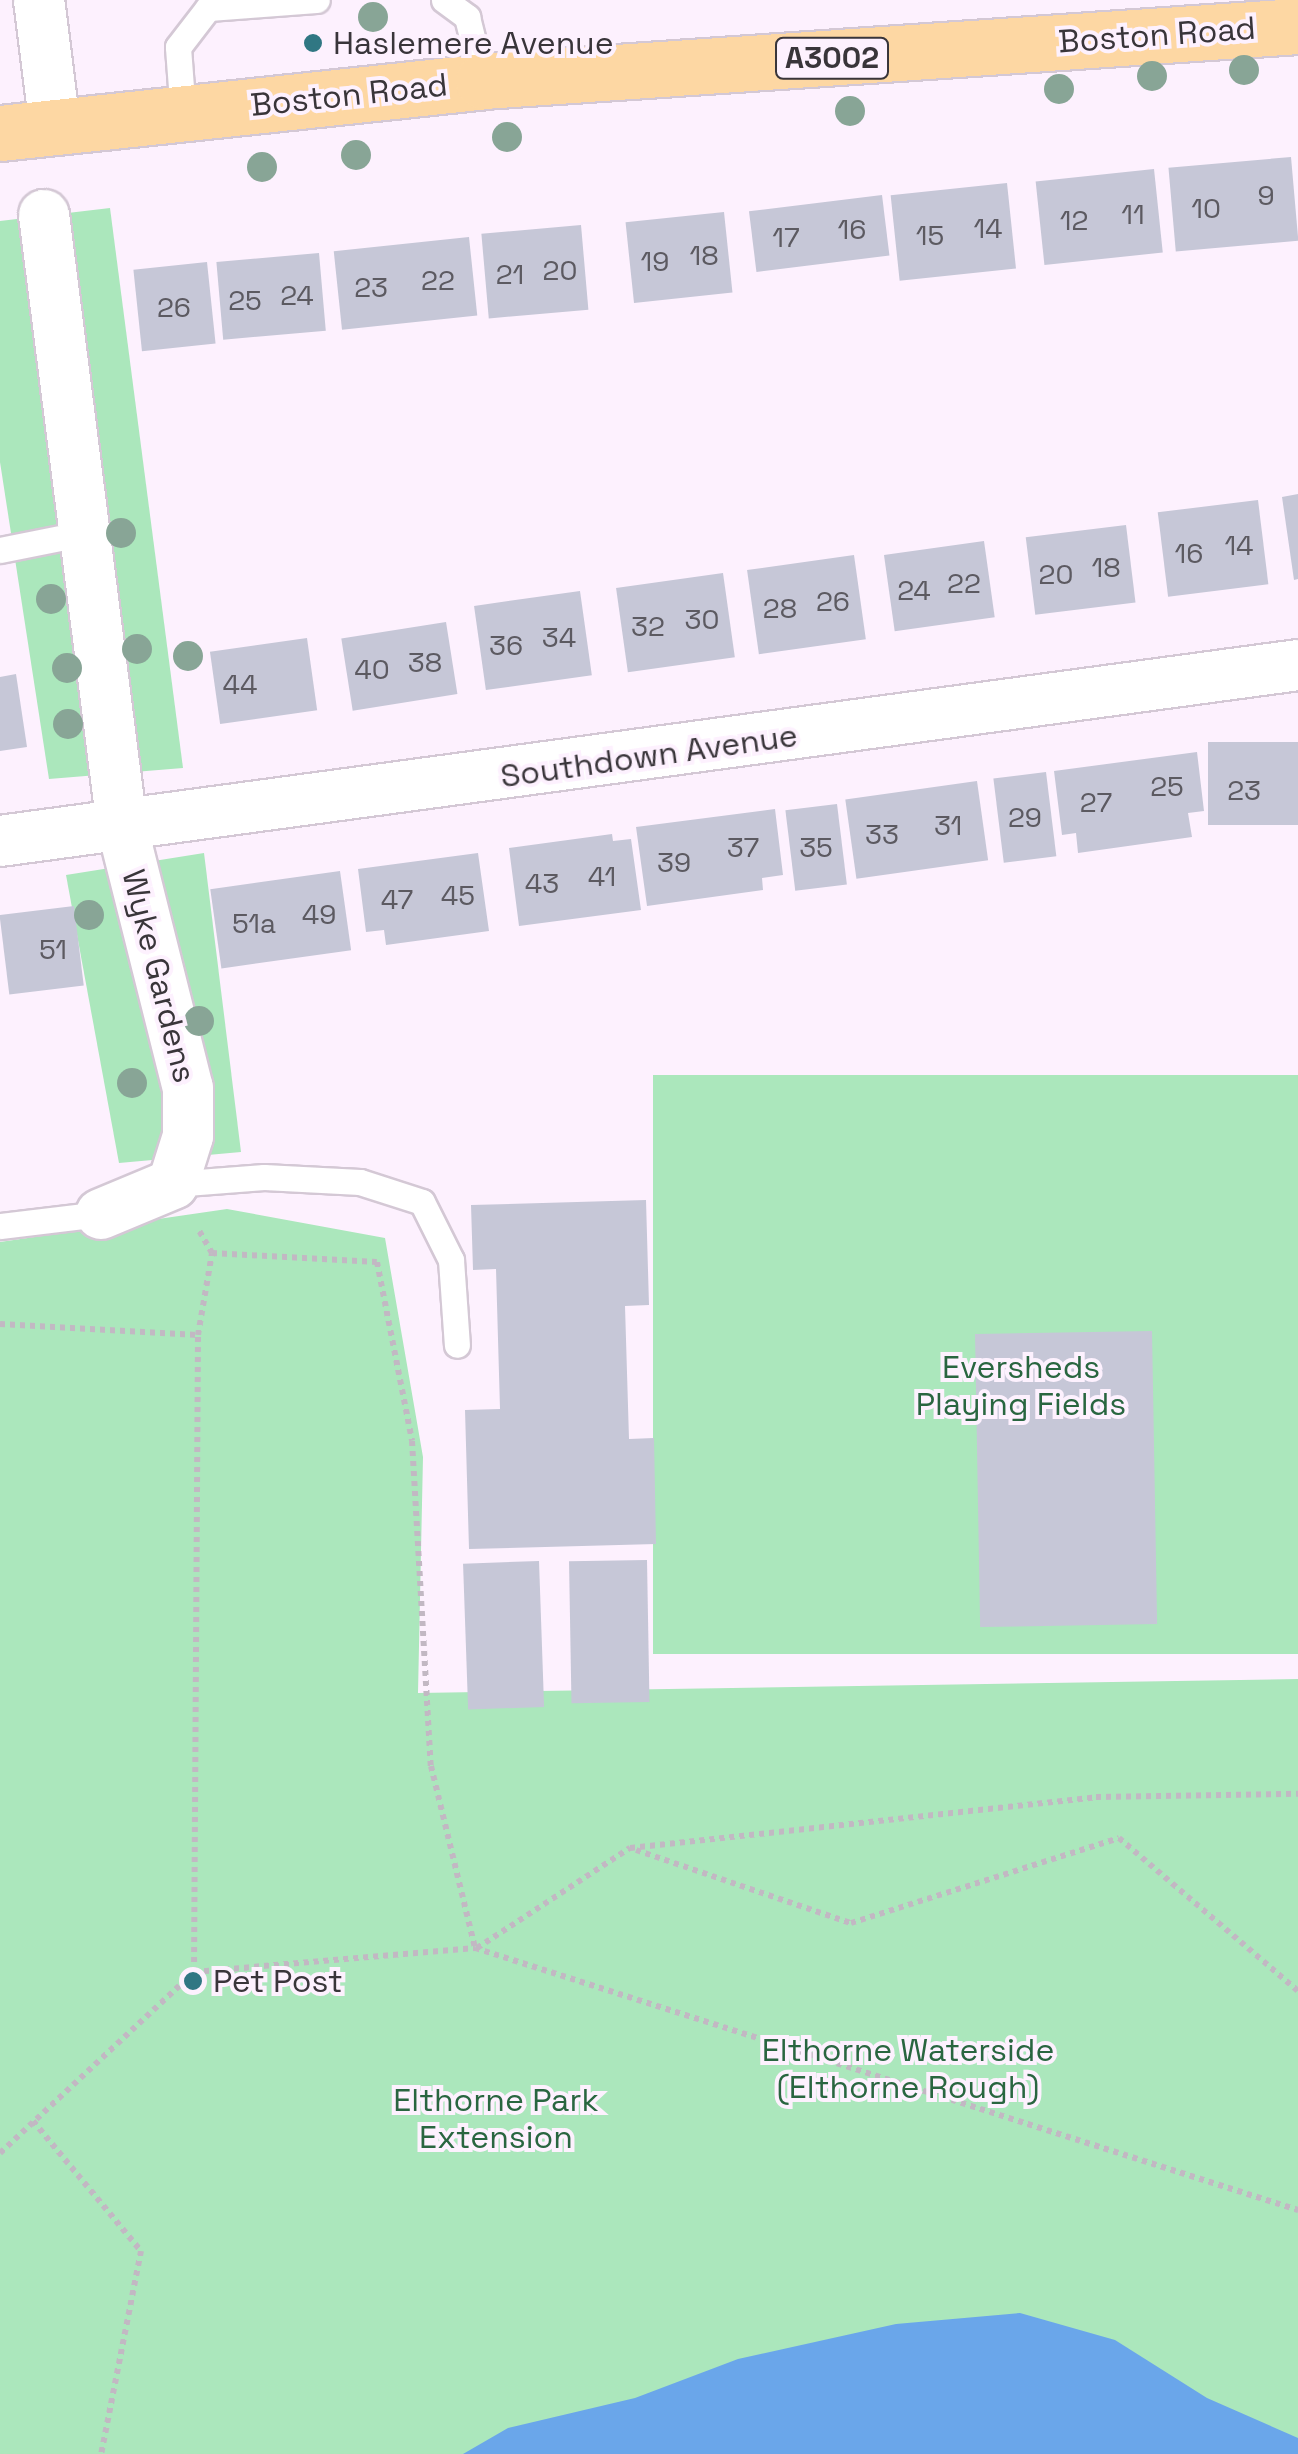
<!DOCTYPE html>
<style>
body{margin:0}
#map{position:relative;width:1298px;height:2454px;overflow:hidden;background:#fdf1fe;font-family:"Space Grotesk",sans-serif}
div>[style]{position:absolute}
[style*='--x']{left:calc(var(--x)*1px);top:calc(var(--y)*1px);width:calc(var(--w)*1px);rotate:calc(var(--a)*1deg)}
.green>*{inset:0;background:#abe7bc;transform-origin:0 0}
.water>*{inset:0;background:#6aa6ea}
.building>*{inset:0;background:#c6c7d7;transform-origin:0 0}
.path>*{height:6px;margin-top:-3px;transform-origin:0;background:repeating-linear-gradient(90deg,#c2b8c3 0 5px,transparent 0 10px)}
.roads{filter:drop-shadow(2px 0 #d4c8d5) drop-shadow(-2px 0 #d4c8d5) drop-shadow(0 2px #d4c8d5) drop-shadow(0 -2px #d4c8d5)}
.service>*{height:25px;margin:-12.5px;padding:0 12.5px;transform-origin:12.5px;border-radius:12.5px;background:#fff}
.minor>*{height:50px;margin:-25px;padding:0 25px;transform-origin:25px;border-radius:25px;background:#fff}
.primary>*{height:55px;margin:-27.5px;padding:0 27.5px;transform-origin:27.5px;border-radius:27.5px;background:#fdd7a3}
.trees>*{width:30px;height:30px;margin:-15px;border-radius:50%;background:#88a596}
.dots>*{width:28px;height:28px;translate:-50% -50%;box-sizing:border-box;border:5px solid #fdf1fe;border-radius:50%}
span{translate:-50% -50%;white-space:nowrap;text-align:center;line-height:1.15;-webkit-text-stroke:8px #fdf1fe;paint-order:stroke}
.number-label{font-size:28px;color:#5c5a61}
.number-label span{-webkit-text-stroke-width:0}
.shield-label span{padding:2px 8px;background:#fdf1fe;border:2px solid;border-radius:8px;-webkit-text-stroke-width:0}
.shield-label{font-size:30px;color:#39353a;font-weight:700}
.street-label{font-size:32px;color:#39353a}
.poi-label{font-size:32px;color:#39353a}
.left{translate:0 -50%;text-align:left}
.park-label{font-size:32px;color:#296640}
</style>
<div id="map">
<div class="green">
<div style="clip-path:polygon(110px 208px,183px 768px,49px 779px,0 462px,0 221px)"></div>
<div style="clip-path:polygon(204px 853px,241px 1152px,119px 1163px,66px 875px)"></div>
<div style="left:1298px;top:1075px;width:579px;height:645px;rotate:90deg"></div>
<div style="clip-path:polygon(227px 1209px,385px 1238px,423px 1457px,418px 1693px,1298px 1679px,1298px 2454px,0 2454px,0 1242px)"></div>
</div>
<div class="water">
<div style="clip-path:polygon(1020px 2313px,1115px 2340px,1207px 2398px,1298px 2438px,1298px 2454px,463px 2454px,508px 2428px,635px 2398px,738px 2359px,896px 2324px)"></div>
</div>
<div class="building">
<div style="left:1291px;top:157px;width:84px;height:123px;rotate:85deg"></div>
<div style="left:1154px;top:169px;width:84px;height:119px;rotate:84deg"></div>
<div style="left:1007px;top:183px;width:86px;height:117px;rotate:84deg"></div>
<div style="left:882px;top:195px;width:61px;height:134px;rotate:83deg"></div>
<div style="left:724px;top:212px;width:81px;height:99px;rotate:84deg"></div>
<div style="left:581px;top:225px;width:85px;height:100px;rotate:85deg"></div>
<div style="left:469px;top:237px;width:79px;height:136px;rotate:84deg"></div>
<div style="left:319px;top:253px;width:78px;height:103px;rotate:85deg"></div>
<div style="left:207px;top:262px;width:82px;height:74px;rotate:84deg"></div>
<div style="clip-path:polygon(1298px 494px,1298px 579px,1294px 580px,1282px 497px)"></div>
<div style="left:1258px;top:500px;width:85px;height:101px;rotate:83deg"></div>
<div style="left:1126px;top:525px;width:78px;height:101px;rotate:83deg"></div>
<div style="left:984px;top:541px;width:77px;height:101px;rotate:82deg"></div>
<div style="left:854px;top:555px;width:85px;height:108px;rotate:82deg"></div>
<div style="left:723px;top:573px;width:85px;height:108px;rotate:82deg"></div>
<div style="left:580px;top:591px;width:85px;height:107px;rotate:82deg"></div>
<div style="left:446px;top:622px;width:73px;height:106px;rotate:81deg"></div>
<div style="left:307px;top:638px;width:73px;height:98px;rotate:82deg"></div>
<div style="clip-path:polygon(16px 674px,27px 747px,0 751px,0 677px)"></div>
<div style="left:1298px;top:742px;width:83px;height:90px;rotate:90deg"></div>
<div style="clip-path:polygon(1197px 752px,1204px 811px,1188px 813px,1192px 837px,1078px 853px,1076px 833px,1062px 835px,1054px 771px)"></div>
<div style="left:1046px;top:772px;width:85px;height:53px;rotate:83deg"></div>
<div style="left:977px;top:781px;width:80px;height:133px;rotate:82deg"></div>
<div style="left:837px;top:804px;width:81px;height:52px;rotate:83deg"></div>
<div style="clip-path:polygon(775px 809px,783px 875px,762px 878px,763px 890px,647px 906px,636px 827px)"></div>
<div style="clip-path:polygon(612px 834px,613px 841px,631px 839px,641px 910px,519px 926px,509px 848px)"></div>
<div style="clip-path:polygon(478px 853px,489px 931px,386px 945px,384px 930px,366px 932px,358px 869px)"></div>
<div style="left:340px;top:871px;width:80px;height:131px;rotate:82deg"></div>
<div style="left:74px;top:906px;width:80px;height:75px;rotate:83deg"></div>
<div style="clip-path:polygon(646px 1200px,649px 1305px,625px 1306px,629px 1439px,654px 1438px,656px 1544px,469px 1549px,465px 1410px,500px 1409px,496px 1269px,473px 1270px,471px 1205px)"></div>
<div style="left:1152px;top:1331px;width:293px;height:177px;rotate:89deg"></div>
<div style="left:647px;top:1560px;width:142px;height:78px;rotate:89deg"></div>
<div style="left:539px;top:1561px;width:146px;height:76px;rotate:88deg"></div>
</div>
<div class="path">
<div style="--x:212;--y:1253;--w:165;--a:3.1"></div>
<div style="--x:377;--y:1262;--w:182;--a:78.9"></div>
<div style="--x:412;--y:1441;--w:326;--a:86.7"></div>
<div style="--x:431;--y:1766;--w:187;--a:76.4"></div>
<div style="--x:0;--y:1324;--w:198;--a:3.2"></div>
<div style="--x:636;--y:1850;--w:227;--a:18.8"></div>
<div style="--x:851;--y:1923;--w:281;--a:-17.6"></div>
<div style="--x:1119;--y:1838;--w:235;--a:40.5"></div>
<div style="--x:477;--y:1948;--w:183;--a:-33.2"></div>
<div style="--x:630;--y:1848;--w:469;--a:-6.2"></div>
<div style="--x:1096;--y:1797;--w:202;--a:-0.9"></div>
<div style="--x:194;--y:1972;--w:282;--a:-4.9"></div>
<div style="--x:475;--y:1948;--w:864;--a:17.66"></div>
<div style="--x:33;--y:2121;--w:169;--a:50.3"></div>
<div style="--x:141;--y:2251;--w:207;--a:101.1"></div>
<div style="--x:0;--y:2153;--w:265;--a:-43"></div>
<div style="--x:194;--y:1972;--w:637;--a:-89.64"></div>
<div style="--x:198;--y:1335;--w:83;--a:-80.3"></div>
<div style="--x:212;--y:1253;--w:28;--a:-120"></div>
</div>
<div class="roads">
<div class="service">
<div style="--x:444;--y:0;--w:29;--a:36"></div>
<div style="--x:467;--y:17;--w:66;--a:76"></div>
<div style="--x:183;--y:114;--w:67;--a:-94.3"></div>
<div style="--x:178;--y:47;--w:49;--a:-52.4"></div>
<div style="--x:208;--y:8;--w:109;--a:-4.2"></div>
<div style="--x:0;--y:550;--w:87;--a:-11.3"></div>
<div style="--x:173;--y:1184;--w:91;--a:-4.4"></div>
<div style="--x:264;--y:1177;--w:96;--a:3"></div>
<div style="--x:360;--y:1182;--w:65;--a:17.9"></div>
<div style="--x:422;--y:1202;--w:65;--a:63.4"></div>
<div style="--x:451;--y:1260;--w:85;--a:86"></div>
<div style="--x:0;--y:1226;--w:102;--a:-6.8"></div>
</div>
<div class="minor">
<div style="--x:39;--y:0;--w:128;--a:82.8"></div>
<div style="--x:44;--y:215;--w:616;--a:82.72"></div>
<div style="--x:122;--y:826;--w:270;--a:75.9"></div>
<div style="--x:188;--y:1088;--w:48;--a:90"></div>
<div style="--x:188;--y:1136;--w:50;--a:107.4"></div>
<div style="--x:173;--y:1184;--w:78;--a:157.4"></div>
<div style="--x:0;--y:841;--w:1310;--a:-7.72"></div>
</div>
<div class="primary">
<div style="--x:0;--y:133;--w:486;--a:-6.1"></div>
<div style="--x:483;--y:81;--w:817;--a:-3.86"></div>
</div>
</div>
<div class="trees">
<div style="left:373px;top:17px"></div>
<div style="left:1244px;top:70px"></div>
<div style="left:1152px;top:76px"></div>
<div style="left:1059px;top:89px"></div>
<div style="left:850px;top:111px"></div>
<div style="left:507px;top:137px"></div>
<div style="left:356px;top:155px"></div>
<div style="left:262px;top:167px"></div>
<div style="left:121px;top:533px"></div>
<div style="left:51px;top:599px"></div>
<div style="left:137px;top:649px"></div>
<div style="left:188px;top:656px"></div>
<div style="left:67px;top:668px"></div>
<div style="left:68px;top:724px"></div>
<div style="left:89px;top:915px"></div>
<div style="left:199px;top:1021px"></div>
<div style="left:132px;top:1083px"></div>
</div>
<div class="dots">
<div style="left:313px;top:43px;background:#307783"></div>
<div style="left:193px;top:1981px;background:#307783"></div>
</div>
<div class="number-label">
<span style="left:1266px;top:195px">9</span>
<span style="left:1206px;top:208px">10</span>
<span style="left:1133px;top:214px">11</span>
<span style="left:1074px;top:220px">12</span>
<span style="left:988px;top:228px">14</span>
<span style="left:852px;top:229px">16</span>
<span style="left:930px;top:235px">15</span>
<span style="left:786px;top:237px">17</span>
<span style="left:704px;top:255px">18</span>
<span style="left:655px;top:261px">19</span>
<span style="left:560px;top:270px">20</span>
<span style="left:510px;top:274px">21</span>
<span style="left:438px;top:280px">22</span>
<span style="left:371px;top:287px">23</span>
<span style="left:297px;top:295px">24</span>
<span style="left:245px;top:300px">25</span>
<span style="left:174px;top:307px">26</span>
<span style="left:1239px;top:545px">14</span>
<span style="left:1189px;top:553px">16</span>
<span style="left:1106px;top:567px">18</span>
<span style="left:1056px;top:574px">20</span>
<span style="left:964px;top:583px">22</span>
<span style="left:914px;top:590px">24</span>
<span style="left:833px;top:601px">26</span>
<span style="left:780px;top:608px">28</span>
<span style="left:702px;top:619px">30</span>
<span style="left:648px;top:626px">32</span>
<span style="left:559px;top:637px">34</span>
<span style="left:506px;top:645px">36</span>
<span style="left:425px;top:662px">38</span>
<span style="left:372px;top:669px">40</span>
<span style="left:240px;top:684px">44</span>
<span style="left:1167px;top:786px">25</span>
<span style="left:1244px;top:790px">23</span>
<span style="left:1096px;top:802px">27</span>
<span style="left:1025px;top:817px">29</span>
<span style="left:948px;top:825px">31</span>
<span style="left:882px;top:834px">33</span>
<span style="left:743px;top:847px">37</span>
<span style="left:816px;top:847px">35</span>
<span style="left:674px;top:862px">39</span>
<span style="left:602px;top:876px">41</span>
<span style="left:542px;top:883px">43</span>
<span style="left:458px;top:895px">45</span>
<span style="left:397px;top:899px">47</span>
<span style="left:319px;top:914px">49</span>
<span style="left:254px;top:923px">51a</span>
<span style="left:53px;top:949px">51</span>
</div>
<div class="shield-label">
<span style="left:832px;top:58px">A3002</span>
</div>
<div class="street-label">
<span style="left:1157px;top:35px;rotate:-4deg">Boston Road</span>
<span style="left:349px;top:95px;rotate:-6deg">Boston Road</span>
<span style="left:649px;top:756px;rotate:-8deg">Southdown Avenue</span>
<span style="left:159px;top:976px;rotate:76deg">Wyke Gardens</span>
</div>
<div class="poi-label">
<span class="left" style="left:333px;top:43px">Haslemere Avenue</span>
<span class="left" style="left:213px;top:1981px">Pet Post</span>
</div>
<div class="park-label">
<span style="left:1021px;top:1386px">Eversheds<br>Playing Fields</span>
<span style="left:908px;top:2069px">Elthorne Waterside<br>(Elthorne Rough)</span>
<span style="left:496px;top:2119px">Elthorne Park<br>Extension</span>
</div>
</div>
